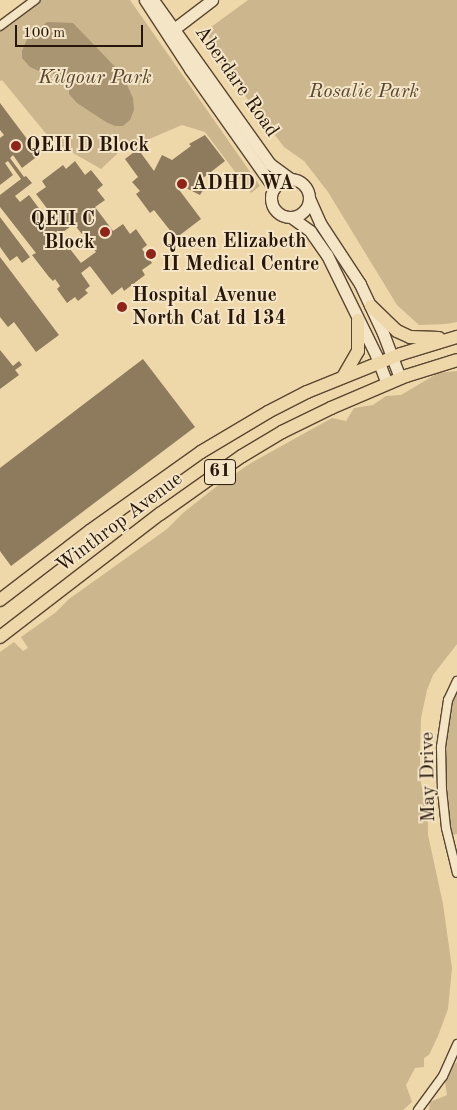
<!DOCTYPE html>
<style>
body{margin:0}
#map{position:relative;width:457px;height:1110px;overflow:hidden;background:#eed7a9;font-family:"Old Standard TT",serif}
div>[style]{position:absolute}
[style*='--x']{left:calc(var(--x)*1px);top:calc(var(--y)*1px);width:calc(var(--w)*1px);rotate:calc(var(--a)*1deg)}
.green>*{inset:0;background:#ccb68e}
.water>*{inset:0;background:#aa9573}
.building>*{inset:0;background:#8e7a5c}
.roads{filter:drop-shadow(1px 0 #594631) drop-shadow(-1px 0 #594631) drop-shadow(0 1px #594631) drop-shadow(0 -1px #594631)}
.street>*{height:8px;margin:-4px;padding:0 4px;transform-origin:4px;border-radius:4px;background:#f4e5c7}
.secondary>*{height:11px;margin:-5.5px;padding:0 5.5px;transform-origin:5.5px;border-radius:5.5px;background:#f4e5c7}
.secondary>.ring{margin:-5.5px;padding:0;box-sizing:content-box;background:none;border:11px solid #f4e5c7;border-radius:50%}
.primary>*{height:12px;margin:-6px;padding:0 6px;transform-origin:6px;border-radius:6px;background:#eed7a9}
.dots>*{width:14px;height:14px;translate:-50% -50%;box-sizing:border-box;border:2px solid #f4e5c7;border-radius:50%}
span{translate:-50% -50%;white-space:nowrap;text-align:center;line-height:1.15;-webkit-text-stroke:4px #f4e5c7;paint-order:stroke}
.shield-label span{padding:1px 4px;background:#f4e5c7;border:1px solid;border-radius:4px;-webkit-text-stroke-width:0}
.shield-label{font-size:19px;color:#271609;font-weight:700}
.park-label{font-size:20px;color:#594631;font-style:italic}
.street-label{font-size:20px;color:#271609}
.poi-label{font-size:20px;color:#271609;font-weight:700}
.left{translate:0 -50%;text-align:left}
.right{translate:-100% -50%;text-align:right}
.scale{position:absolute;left:15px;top:25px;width:128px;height:22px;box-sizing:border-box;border:2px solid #271609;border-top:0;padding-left:6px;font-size:15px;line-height:18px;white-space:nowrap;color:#271609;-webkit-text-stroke:4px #f4e5c7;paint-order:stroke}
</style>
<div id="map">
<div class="green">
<div style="clip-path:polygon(35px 0,130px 0,260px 186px,251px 193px,205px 132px,182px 125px,119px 152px,101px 169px,52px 141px,2px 80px,0 81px,0 26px)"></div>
<div style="clip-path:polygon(248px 0,457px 0,457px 322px,446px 324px,419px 325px,397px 305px,328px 192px,304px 161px,284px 147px,214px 55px,207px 30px)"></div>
<div style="clip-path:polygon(457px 371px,457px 644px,433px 675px,427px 690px,421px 718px,420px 756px,420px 777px,428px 824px,428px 835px,443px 904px,452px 968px,448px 1009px,438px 1036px,429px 1055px,424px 1058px,424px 1067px,415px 1068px,406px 1085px,412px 1102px,403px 1110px,0 1110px,0 652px,14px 642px,23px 651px,28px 648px,21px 637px,55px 613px,69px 599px,167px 529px,183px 513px,217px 486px,251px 463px,332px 418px,346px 421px,354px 408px,373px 405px,386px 396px,401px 395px,438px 373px)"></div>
<div style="clip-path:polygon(457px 690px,457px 834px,453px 835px,450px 826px,446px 789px,445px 752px,451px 706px)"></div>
<div style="clip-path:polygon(457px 1062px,457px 1110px,429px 1110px,430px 1102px,447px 1095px,445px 1082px,450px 1068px)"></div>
</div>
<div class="water">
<div style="clip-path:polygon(47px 22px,73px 23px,122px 74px,133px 98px,134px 110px,130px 120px,123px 126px,115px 126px,106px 122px,77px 103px,69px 94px,69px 84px,66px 78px,60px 80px,55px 74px,41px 72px,30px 67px,22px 58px,22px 51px,28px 37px)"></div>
</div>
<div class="building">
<div style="clip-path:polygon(evenodd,0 103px,39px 155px,22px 168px,13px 155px,10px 158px,24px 177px,26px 176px,32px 183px,15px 196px,20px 202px,29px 195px,53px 227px,59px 224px,36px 194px,46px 187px,42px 181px,63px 165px,66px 169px,75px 161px,85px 175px,91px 170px,103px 185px,97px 190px,105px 200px,95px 207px,113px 231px,123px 224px,130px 234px,136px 229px,147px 245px,142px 249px,152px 263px,142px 270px,145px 275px,124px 291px,122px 287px,112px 295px,90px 266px,81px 273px,90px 286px,85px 290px,88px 293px,78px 301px,75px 297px,67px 303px,57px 289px,60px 286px,55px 279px,53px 281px,49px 277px,32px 255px,36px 253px,0 207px,0 195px,21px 179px,8px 161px,5px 163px,13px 175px,0 185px,0 138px,4px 135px,0 130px,0 103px,74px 224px,96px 252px,81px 263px,59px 235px,74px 224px)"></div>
<div style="clip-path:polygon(205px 135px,225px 161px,198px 182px,196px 180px,194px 185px,196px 186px,197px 183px,205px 187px,200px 195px,182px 186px,180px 191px,201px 219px,176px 238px,154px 210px,150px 213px,136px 194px,140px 191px,132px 182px,138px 177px,125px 159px,138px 149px,154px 171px,162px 155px,172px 160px,191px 146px,189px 144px)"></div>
<div style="clip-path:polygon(0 217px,30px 257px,22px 263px,17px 256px,10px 261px,0 247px)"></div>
<div style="clip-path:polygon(0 257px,59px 335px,36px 352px,14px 322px,8px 327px,0 317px)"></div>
<div style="clip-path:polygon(0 350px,13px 366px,19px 361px,22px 365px,15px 370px,19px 375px,0 389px)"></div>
<div style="clip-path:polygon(143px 359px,195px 427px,11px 566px,0 551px,0 468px)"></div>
</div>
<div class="roads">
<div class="street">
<div style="--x:0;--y:26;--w:44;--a:-36.6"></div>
<div style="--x:457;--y:681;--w:21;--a:115"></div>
<div style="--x:448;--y:700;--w:48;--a:98.5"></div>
<div style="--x:441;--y:747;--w:43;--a:88.7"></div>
<div style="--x:442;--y:790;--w:38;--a:84"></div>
<div style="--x:446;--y:828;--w:46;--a:76.3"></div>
<div style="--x:418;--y:1110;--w:42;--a:-53.7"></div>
<div style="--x:443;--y:1076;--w:35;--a:-66"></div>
</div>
<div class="secondary">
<div style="--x:145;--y:0;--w:82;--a:56.9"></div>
<div style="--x:190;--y:69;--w:146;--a:54.8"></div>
<div style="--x:153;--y:0;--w:201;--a:54.5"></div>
<div style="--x:270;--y:164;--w:27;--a:36"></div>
<div style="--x:170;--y:32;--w:53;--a:-37.3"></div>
<div class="ring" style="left:271px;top:179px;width:27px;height:27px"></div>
<div style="--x:309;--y:198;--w:27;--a:66"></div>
<div style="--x:320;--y:223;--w:73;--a:56.7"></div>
<div style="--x:360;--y:284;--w:54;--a:64.9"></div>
<div style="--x:383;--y:333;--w:48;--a:69.3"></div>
<div style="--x:291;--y:217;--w:24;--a:36"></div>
<div style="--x:310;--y:231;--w:29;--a:55"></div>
<div style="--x:327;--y:255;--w:111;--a:63.9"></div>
<div style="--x:376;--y:355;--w:30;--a:69"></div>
</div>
<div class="primary">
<div style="--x:371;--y:306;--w:36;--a:44"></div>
<div style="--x:397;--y:331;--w:14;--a:25"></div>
<div style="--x:410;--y:337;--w:29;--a:2"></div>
<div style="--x:343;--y:377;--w:30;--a:-60"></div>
<div style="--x:358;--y:351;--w:31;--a:-90"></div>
<div style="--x:0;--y:600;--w:113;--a:-37.5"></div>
<div style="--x:90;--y:531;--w:136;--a:-35.4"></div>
<div style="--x:201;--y:452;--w:78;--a:-30.8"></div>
<div style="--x:268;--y:412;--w:44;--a:-27.1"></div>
<div style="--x:307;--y:392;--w:101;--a:-22"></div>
<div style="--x:401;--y:354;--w:59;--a:-16.9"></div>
<div style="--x:0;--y:637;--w:202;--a:-37.6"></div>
<div style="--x:160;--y:514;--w:100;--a:-35.3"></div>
<div style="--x:242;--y:456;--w:47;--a:-31"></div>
<div style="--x:282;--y:432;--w:55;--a:-26.1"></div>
<div style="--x:331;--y:408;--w:82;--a:-23.1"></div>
<div style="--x:406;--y:376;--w:53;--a:-17.4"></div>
</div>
</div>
<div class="dots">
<div style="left:16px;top:146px;background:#8f2418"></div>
<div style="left:182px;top:184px;background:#8f2418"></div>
<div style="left:105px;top:232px;background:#8f2418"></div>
<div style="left:151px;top:254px;background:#8f2418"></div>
<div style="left:122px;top:307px;background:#8f2418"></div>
</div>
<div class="shield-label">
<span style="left:220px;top:472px">61</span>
</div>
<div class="park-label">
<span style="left:95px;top:78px">Kilgour Park</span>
<span style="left:364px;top:92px">Rosalie Park</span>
</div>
<div class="street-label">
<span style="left:236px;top:82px;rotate:55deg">Aberdare Road</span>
<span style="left:120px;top:523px;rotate:-37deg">Winthrop Avenue</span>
<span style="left:429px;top:777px;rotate:-91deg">May Drive</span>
</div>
<div class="poi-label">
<span class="left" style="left:26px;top:146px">QEII D Block</span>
<span class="left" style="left:192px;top:184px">ADHD WA</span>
<span class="right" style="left:95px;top:232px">QEII C<br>Block</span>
<span class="left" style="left:162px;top:254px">Queen Elizabeth<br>II Medical Centre</span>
<span class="left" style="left:132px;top:308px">Hospital Avenue<br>North Cat Id 134</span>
</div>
<div class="scale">100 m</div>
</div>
